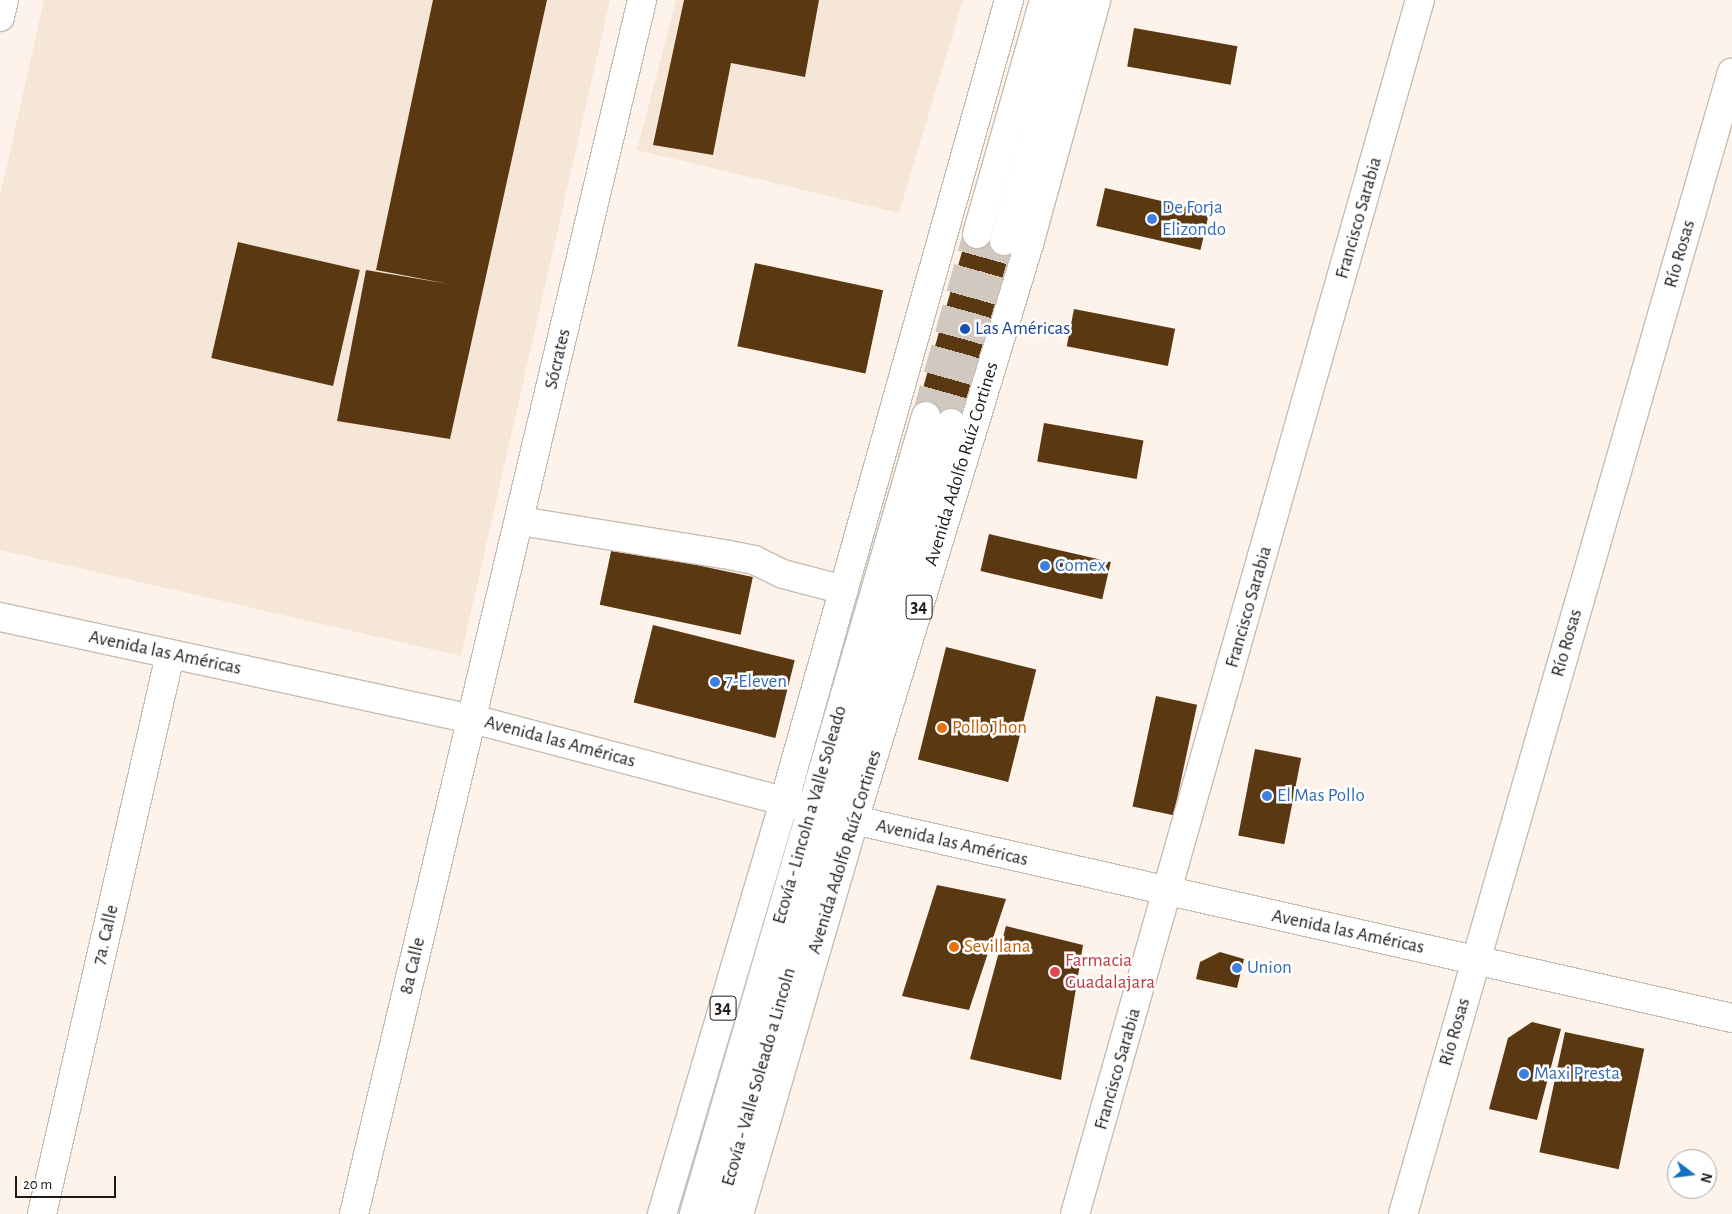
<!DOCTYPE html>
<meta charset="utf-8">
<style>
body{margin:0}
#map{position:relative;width:1732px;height:1214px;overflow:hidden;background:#fdf3ea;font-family:"Alegreya Sans",sans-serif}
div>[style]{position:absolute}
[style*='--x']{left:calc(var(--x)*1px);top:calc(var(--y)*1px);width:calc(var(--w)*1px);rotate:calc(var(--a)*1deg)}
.built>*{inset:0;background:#f6e6d7}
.building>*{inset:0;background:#5a3812;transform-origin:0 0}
.minor-tunnel>*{height:28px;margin-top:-14px;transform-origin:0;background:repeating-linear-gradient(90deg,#d1c8c0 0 28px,transparent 0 42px)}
.roads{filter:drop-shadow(1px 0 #c6bdb4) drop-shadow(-1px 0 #c6bdb4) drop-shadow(0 1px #c6bdb4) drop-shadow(0 -1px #c6bdb4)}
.minor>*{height:28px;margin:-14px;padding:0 14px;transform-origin:14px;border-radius:14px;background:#fff}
.major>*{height:28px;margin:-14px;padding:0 14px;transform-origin:14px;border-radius:14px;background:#fff}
.dots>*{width:14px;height:14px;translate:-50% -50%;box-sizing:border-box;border:2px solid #fff;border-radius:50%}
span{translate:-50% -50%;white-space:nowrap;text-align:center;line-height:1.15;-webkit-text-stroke:5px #fff;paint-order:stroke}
.shield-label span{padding:1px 4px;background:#fff;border:1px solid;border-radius:4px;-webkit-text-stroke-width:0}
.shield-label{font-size:18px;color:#1f1b18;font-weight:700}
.shop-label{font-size:19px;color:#366cbe}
.left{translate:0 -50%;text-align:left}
.street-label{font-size:19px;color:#1f1b18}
.transit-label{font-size:19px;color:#164399}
.food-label{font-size:19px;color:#c56008}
.health-label{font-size:19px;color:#be3a42}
.north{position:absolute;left:1667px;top:1149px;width:50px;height:50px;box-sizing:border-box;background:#fff;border:1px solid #a5a4a3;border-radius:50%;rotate:105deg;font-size:14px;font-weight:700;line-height:20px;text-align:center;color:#1f1b18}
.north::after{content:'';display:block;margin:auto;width:18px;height:22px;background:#1272bf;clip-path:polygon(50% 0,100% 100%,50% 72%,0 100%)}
.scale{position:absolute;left:15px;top:1176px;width:101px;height:22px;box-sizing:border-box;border:2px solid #1f1b18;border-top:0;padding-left:6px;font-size:15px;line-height:18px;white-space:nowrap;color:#1f1b18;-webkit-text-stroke:4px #fff;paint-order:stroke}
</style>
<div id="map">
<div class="built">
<div style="clip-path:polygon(44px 0,610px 0,461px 656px,0 550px,0 196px)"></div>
<div style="clip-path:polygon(676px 0,963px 0,899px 213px,637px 150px)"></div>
</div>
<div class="building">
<div style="clip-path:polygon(433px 0,547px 0,450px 439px,337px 421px,366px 270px,449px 284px,376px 270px)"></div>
<div style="clip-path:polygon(684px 0,819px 0,805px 77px,731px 63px,713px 155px,653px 145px)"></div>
<div style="left:1134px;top:28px;width:105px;height:39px;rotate:10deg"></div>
<div style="left:1105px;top:188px;width:107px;height:39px;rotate:13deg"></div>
<div style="left:968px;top:231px;width:46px;height:190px;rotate:16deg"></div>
<div style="left:238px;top:242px;width:125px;height:119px;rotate:13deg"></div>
<div style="left:755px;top:263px;width:131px;height:85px;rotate:12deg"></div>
<div style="left:1074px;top:309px;width:103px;height:38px;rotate:11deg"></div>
<div style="left:1044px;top:423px;width:101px;height:39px;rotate:10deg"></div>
<div style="left:989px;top:534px;width:125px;height:38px;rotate:13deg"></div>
<div style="left:612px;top:547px;width:144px;height:59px;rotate:12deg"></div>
<div style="left:653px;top:625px;width:146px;height:80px;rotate:14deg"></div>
<div style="left:946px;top:647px;width:93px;height:116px;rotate:14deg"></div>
<div style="left:1156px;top:696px;width:42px;height:113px;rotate:12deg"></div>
<div style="left:1255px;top:749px;width:47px;height:88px;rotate:11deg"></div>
<div style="clip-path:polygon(937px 885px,1006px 899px,969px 1010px,902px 996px)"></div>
<div style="clip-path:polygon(1006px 926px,1083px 945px,1061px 1080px,970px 1059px)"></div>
<div style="clip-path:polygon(1220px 952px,1244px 959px,1237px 988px,1196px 979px,1200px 962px)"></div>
<div style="clip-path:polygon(1532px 1022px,1561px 1029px,1537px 1120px,1489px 1109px,1508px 1038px)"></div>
<div style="left:1565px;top:1032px;width:81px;height:123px;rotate:12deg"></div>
</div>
<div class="minor-tunnel">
<div style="--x:926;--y:416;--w:189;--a:-74.3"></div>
<div style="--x:951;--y:423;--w:190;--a:-73.8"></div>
</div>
<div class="roads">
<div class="minor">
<div style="--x:0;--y:17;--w:17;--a:-77"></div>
<div style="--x:977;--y:234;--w:243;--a:-74"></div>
<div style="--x:1004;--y:241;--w:250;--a:-74.2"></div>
<div style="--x:520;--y:521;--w:207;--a:9.2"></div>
<div style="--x:724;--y:554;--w:31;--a:11"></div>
<div style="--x:754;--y:560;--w:32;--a:26"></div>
<div style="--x:783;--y:574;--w:63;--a:14.7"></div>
<div style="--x:42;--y:1214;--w:573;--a:-77.1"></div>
<div style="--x:354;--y:1214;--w:1248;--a:-76.65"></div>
<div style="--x:694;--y:1214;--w:831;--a:-73.79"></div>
<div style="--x:720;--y:1214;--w:824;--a:-73.72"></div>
<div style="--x:1075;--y:1214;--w:1262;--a:-74.14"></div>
<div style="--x:1403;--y:1214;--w:1188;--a:-73.93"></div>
</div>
<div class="major">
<div style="--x:0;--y:617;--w:484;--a:12.2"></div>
<div style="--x:473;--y:719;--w:394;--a:14.8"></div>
<div style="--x:854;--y:820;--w:900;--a:12.71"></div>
<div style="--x:662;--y:1214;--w:430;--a:-73.5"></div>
<div style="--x:784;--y:802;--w:833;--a:-74.33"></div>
<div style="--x:739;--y:1214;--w:410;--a:-73.7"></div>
<div style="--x:854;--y:820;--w:602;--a:-73.1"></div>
<div style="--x:1029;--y:244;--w:253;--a:-74.6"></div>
</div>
</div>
<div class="dots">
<div style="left:1152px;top:219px;background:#3f7fe0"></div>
<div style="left:965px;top:329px;background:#1a4fb4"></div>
<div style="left:1045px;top:566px;background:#3f7fe0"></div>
<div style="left:715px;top:682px;background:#3f7fe0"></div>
<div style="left:942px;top:728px;background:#e8710a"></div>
<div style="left:1267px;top:796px;background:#3f7fe0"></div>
<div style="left:954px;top:947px;background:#e8710a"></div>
<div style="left:1237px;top:968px;background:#3f7fe0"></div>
<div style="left:1055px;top:972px;background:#e0444e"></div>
<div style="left:1524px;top:1074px;background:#3f7fe0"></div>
</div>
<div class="shield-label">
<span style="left:919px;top:607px">34</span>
<span style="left:723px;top:1008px">34</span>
</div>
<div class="shop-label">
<span class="left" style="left:1162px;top:219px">De Forja<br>Elizondo</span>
<span class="left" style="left:1055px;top:566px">Comex</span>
<span class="left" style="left:725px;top:682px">7-Eleven</span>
<span class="left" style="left:1277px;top:796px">El Mas Pollo</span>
<span class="left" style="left:1247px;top:968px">Union</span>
<span class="left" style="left:1534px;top:1074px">Maxi Presta</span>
</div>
<div class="street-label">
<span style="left:1359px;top:218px;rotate:-74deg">Francisco Sarabia</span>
<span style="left:1680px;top:254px;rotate:-74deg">Río Rosas</span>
<span style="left:558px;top:359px;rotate:-77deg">Sócrates</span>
<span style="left:962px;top:464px;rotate:-73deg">Avenida Adolfo Ruíz Cortines</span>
<span style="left:1249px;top:607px;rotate:-74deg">Francisco Sarabia</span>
<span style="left:1567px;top:643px;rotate:-74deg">Río Rosas</span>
<span style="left:165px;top:653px;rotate:12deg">Avenida las Américas</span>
<span style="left:560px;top:742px;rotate:15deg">Avenida las Américas</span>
<span style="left:810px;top:815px;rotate:-74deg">Ecovía - Lincoln a Valle Soleado</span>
<span style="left:952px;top:843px;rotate:13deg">Avenida las Américas</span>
<span style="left:845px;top:852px;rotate:-73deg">Avenida Adolfo Ruíz Cortines</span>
<span style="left:1348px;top:932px;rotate:12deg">Avenida las Américas</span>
<span style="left:106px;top:935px;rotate:-77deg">7a. Calle</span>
<span style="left:413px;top:966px;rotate:-77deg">8a Calle</span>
<span style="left:1455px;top:1032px;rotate:-74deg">Río Rosas</span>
<span style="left:1118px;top:1069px;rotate:-74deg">Francisco Sarabia</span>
<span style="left:759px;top:1077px;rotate:-74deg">Ecovía - Valle Soleado a Lincoln</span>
</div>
<div class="transit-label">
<span class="left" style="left:975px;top:329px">Las Américas</span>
</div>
<div class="food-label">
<span class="left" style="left:952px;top:728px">Pollo Jhon</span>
<span class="left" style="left:964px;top:947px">Sevillana</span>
</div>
<div class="health-label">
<span class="left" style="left:1065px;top:972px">Farmacia<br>Guadalajara</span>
</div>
<div class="north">N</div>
<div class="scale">20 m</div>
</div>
